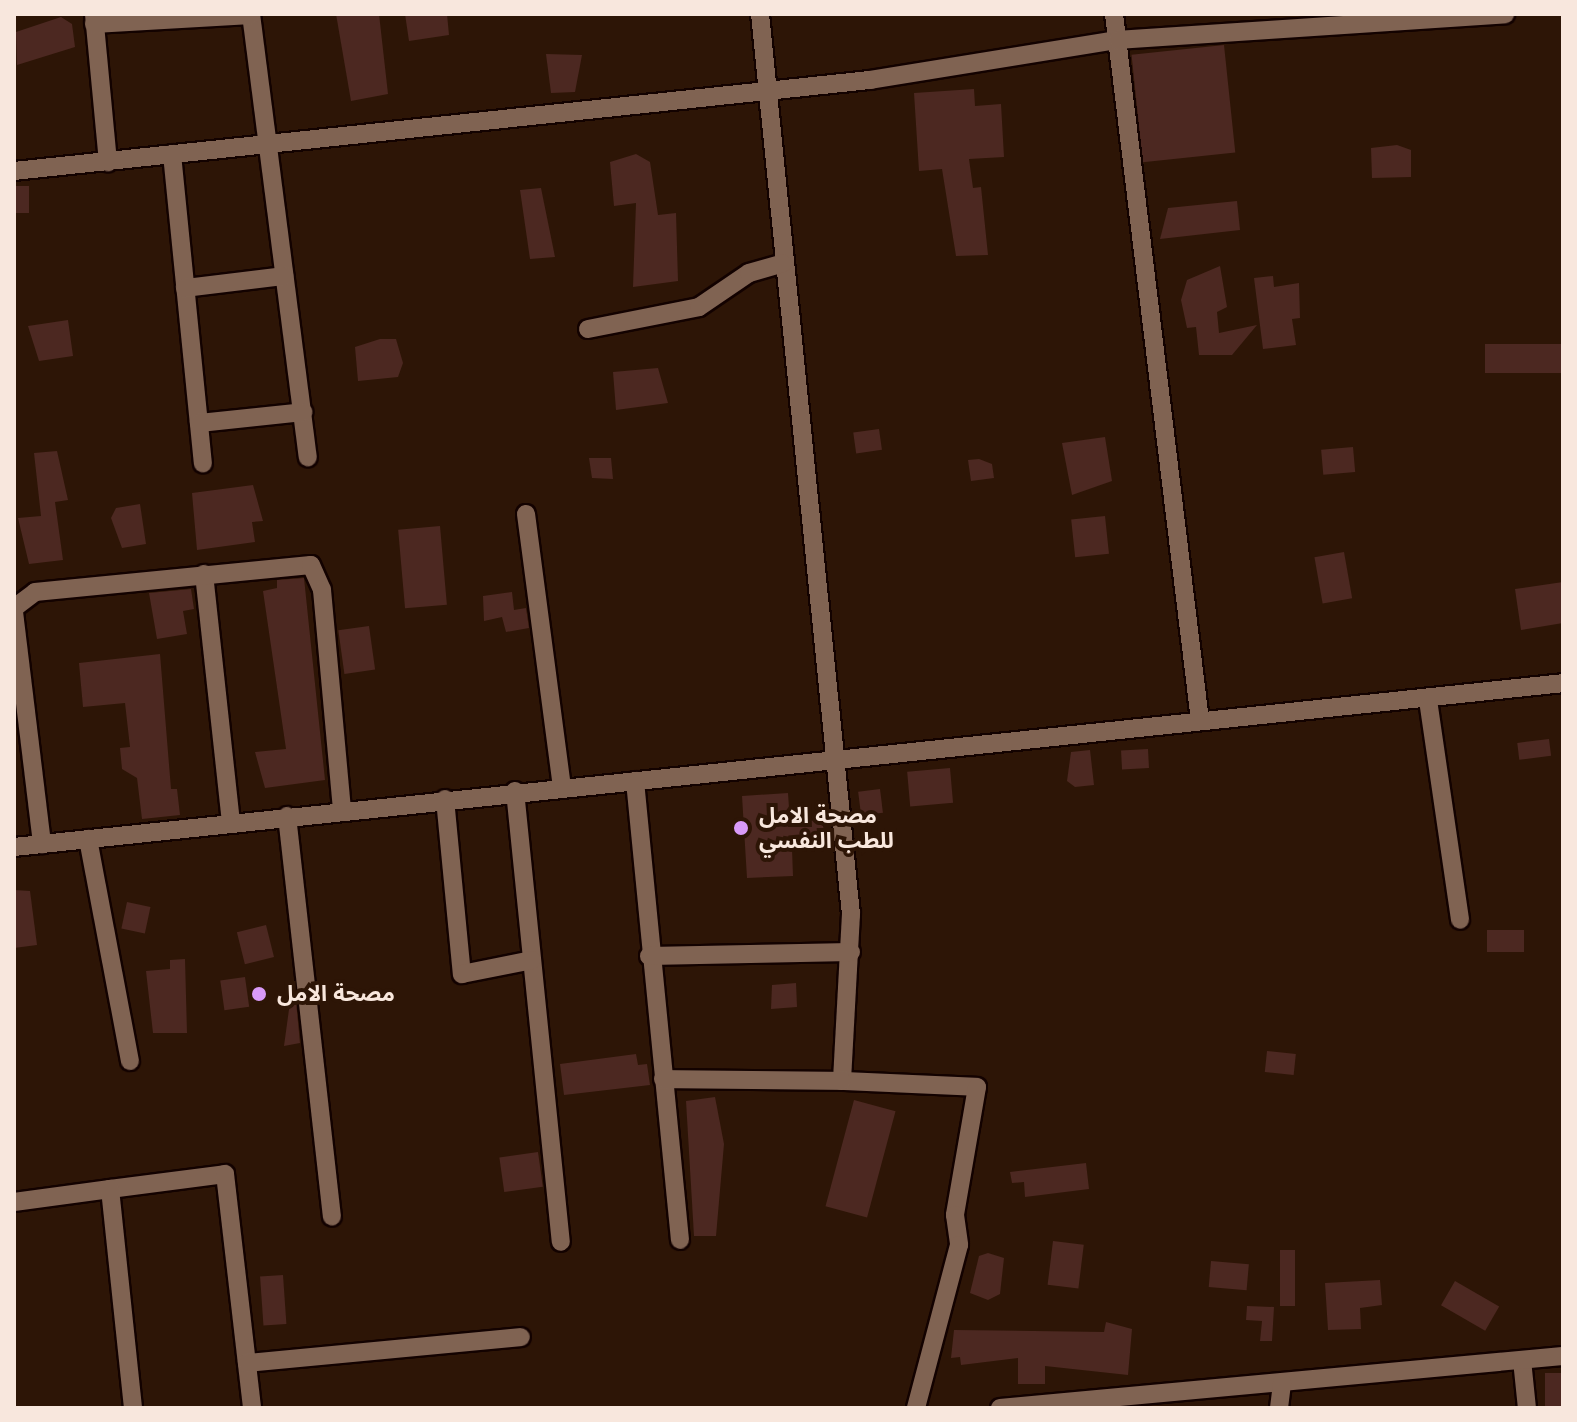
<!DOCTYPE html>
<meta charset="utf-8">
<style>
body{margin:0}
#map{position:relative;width:1577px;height:1422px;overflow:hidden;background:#2d1506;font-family:Arial,"Noto Sans Arabic",sans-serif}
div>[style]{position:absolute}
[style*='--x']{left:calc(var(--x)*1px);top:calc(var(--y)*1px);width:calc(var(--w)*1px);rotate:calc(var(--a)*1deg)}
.building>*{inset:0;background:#4c2821;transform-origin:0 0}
.roads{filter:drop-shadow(2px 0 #130200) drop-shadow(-2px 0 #130200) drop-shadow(0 2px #130200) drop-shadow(0 -2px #130200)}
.minor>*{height:18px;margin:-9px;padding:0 9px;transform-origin:9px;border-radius:9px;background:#806352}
.dots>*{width:22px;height:22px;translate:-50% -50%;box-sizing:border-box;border:4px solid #2d1506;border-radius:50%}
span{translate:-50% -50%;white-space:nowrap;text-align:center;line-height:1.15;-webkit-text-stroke:8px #2d1506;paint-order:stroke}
.poi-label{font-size:22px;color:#f8e7dd;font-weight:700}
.left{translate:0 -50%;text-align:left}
.frame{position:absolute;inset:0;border:16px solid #f8e7dd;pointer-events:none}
</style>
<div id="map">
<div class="building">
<div style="clip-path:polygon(336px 14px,379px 14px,388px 94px,351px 101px)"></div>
<div style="clip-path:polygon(405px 14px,447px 14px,449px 35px,409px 41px)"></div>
<div style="clip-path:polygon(61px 17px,72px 24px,75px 47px,17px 65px,16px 32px)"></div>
<div style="left:1224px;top:45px;width:108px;height:93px;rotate:84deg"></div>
<div style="clip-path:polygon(546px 54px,582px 55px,575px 92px,551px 93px)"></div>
<div style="clip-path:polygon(974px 89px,975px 106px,1001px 104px,1004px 157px,969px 159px,973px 188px,981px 187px,988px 255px,956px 256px,942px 169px,919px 171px,914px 93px)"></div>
<div style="clip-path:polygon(1397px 145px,1411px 150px,1411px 177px,1372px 178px,1371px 148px)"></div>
<div style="clip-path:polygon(636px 154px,650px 162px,658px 215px,676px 213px,678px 281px,633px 287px,636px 203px,614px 206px,610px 162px)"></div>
<div style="left:16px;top:186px;width:13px;height:27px"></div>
<div style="clip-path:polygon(541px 188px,555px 257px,530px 259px,520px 190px)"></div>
<div style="clip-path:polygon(1237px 201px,1240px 230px,1160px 239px,1168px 208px)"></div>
<div style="clip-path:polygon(1220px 266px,1227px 307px,1217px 312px,1219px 333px,1257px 325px,1232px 355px,1199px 355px,1196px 327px,1187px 328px,1181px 300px,1187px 280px)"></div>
<div style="clip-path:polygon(1273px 276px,1274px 287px,1299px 283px,1300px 318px,1292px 319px,1296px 345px,1263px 349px,1254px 278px)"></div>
<div style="clip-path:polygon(68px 320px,73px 356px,39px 361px,28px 326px)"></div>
<div style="clip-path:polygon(380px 339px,396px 339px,403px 363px,398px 377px,358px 381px,355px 347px)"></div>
<div style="left:1563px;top:344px;width:29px;height:78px;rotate:90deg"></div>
<div style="clip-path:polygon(658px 368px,668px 403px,616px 410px,613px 372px)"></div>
<div style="left:879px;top:429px;width:21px;height:26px;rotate:82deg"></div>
<div style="clip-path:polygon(1105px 437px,1112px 481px,1072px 495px,1062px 443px)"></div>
<div style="left:1353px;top:447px;width:25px;height:32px;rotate:85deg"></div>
<div style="clip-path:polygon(57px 451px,68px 500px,55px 502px,63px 560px,29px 564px,18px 518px,41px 516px,34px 453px)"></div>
<div style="clip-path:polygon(589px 458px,611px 458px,613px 479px,592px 478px)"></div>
<div style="clip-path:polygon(979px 459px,992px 464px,994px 478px,971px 481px,968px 460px)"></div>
<div style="clip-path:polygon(253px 485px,263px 521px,252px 522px,255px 542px,197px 550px,192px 493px)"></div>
<div style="clip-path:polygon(140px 504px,146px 544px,122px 548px,111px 518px,116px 508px)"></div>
<div style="left:1105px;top:516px;width:38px;height:34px;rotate:84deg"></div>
<div style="left:440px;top:526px;width:79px;height:42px;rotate:85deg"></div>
<div style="left:1344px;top:552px;width:47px;height:30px;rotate:80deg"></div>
<div style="clip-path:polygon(304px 578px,325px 780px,265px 788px,255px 752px,286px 749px,263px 591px,277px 588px,277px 580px)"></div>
<div style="clip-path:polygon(1563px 582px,1563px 623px,1521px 630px,1515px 589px)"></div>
<div style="clip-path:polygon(191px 589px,194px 609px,183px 611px,187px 634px,157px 639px,149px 593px)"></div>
<div style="clip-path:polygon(512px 592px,514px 610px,526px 608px,529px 628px,506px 632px,502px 617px,484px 621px,483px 596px)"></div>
<div style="left:369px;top:626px;width:44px;height:31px;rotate:82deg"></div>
<div style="clip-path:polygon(160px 654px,171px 789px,177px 789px,180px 815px,142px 819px,137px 778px,122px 769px,120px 748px,130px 747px,125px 703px,83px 707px,79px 663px)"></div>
<div style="left:1549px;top:739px;width:17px;height:32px;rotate:83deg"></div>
<div style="left:1148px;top:749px;width:19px;height:27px;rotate:87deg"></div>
<div style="clip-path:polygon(1090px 750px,1094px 785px,1075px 787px,1067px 781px,1071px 752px)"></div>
<div style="left:950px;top:768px;width:35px;height:43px;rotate:85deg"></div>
<div style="left:880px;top:789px;width:24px;height:22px;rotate:83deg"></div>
<div style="clip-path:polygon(788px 793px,790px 822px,823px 820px,824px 847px,792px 849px,793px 876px,747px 878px,742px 796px)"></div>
<div style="clip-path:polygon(14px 890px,30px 891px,37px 945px,14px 948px)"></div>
<div style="left:127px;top:902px;width:24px;height:27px;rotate:12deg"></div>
<div style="left:266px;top:925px;width:33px;height:30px;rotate:76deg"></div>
<div style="left:1524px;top:930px;width:22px;height:37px;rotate:90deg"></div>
<div style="clip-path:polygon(185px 959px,187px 1033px,153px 1033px,146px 971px,170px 969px,170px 960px)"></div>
<div style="left:245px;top:977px;width:30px;height:25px;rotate:82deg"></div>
<div style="clip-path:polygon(796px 983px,797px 1007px,771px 1009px,772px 985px)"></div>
<div style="clip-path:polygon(296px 1001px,300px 1043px,284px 1046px,290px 1002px)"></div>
<div style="left:1267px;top:1051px;width:29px;height:21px;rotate:6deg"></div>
<div style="clip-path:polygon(636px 1054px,638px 1065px,647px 1064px,650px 1085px,564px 1095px,560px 1064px)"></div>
<div style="clip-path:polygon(715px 1097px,724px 1144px,716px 1236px,694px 1236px,686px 1101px)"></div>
<div style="left:854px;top:1100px;width:43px;height:110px;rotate:15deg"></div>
<div style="left:538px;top:1152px;width:35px;height:39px;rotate:82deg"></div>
<div style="clip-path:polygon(1086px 1163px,1089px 1189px,1025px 1197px,1024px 1182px,1012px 1183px,1010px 1172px)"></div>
<div style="left:1053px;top:1241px;width:31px;height:44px;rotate:7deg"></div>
<div style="left:1280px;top:1250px;width:15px;height:56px"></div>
<div style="clip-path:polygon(988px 1253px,1004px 1258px,1000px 1294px,988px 1300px,970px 1293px,979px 1256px)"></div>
<div style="left:1211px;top:1261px;width:38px;height:26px;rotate:5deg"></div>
<div style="left:283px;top:1275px;width:49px;height:23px;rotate:86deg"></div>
<div style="clip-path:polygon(1380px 1280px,1382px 1305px,1360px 1308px,1361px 1329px,1328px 1330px,1325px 1283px)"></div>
<div style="left:1455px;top:1281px;width:51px;height:28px;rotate:30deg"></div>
<div style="clip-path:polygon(1247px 1306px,1274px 1307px,1272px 1341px,1260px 1341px,1262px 1321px,1246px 1320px)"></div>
<div style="clip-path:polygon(1106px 1322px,1132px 1329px,1128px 1375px,1045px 1366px,1045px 1384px,1018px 1384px,1018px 1358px,961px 1365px,960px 1357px,951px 1358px,954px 1330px,1104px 1332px)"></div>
<div style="left:1563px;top:1373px;width:35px;height:18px;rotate:90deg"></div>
</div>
<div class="roads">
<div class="minor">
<div style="--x:94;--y:14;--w:149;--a:84.6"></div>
<div style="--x:251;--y:14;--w:447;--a:82.7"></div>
<div style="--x:760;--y:14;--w:905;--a:84.23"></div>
<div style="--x:851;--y:914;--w:167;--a:93.1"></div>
<div style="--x:842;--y:1081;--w:135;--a:2.5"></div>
<div style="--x:977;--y:1087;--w:130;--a:99.8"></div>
<div style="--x:955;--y:1215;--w:30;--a:82"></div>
<div style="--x:959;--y:1245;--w:169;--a:104.8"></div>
<div style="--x:1114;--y:14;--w:712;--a:83.06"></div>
<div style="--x:94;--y:24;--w:157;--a:-3.3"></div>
<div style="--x:172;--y:154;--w:311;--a:84.3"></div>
<div style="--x:14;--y:171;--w:861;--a:-6.07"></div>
<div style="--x:870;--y:80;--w:251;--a:-9.2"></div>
<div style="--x:1118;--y:40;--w:388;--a:-3.8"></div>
<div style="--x:185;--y:288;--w:100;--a:-6.9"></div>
<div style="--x:588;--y:329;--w:113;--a:-11.2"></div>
<div style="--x:699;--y:307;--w:60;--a:-34.2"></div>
<div style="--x:749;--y:273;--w:35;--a:-16"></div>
<div style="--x:199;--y:423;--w:105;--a:-6"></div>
<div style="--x:526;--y:514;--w:275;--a:82.5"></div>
<div style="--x:204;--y:574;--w:249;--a:83.8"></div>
<div style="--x:14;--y:608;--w:26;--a:-37"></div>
<div style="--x:35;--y:592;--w:277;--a:-5.6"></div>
<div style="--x:311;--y:565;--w:27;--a:66"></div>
<div style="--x:322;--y:590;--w:221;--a:84.8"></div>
<div style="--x:14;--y:612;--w:234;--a:83.1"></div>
<div style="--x:1428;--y:700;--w:222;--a:81.7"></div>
<div style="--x:635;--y:781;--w:461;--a:84.4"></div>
<div style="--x:515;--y:791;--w:453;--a:84.2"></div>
<div style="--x:445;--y:799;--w:176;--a:84.5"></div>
<div style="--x:462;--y:974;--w:71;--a:-11.3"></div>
<div style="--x:287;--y:816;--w:403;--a:83.6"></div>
<div style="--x:88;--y:839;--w:226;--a:79.3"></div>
<div style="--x:14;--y:847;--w:1558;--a:-6.04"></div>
<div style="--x:649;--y:956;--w:202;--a:-1.1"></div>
<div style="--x:663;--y:1079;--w:179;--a:0.6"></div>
<div style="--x:110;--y:1189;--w:116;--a:-7.4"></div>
<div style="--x:225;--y:1174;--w:236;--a:83.4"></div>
<div style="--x:14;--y:1202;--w:97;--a:-7.7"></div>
<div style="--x:110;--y:1189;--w:220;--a:84"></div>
<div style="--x:1522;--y:1360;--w:48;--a:84.1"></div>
<div style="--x:247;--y:1363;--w:275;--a:-5.4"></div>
<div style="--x:1000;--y:1408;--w:565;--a:-5.28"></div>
<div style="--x:1279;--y:1408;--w:26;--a:-83"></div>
</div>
</div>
<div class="dots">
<div style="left:741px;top:828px;background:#d99af8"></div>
<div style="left:259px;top:994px;background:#d99af8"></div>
</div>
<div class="poi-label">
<span class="left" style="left:759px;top:828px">مصحة الامل<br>للطب النفسي</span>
<span class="left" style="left:277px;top:994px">مصحة الامل</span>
</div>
<div class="frame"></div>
</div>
